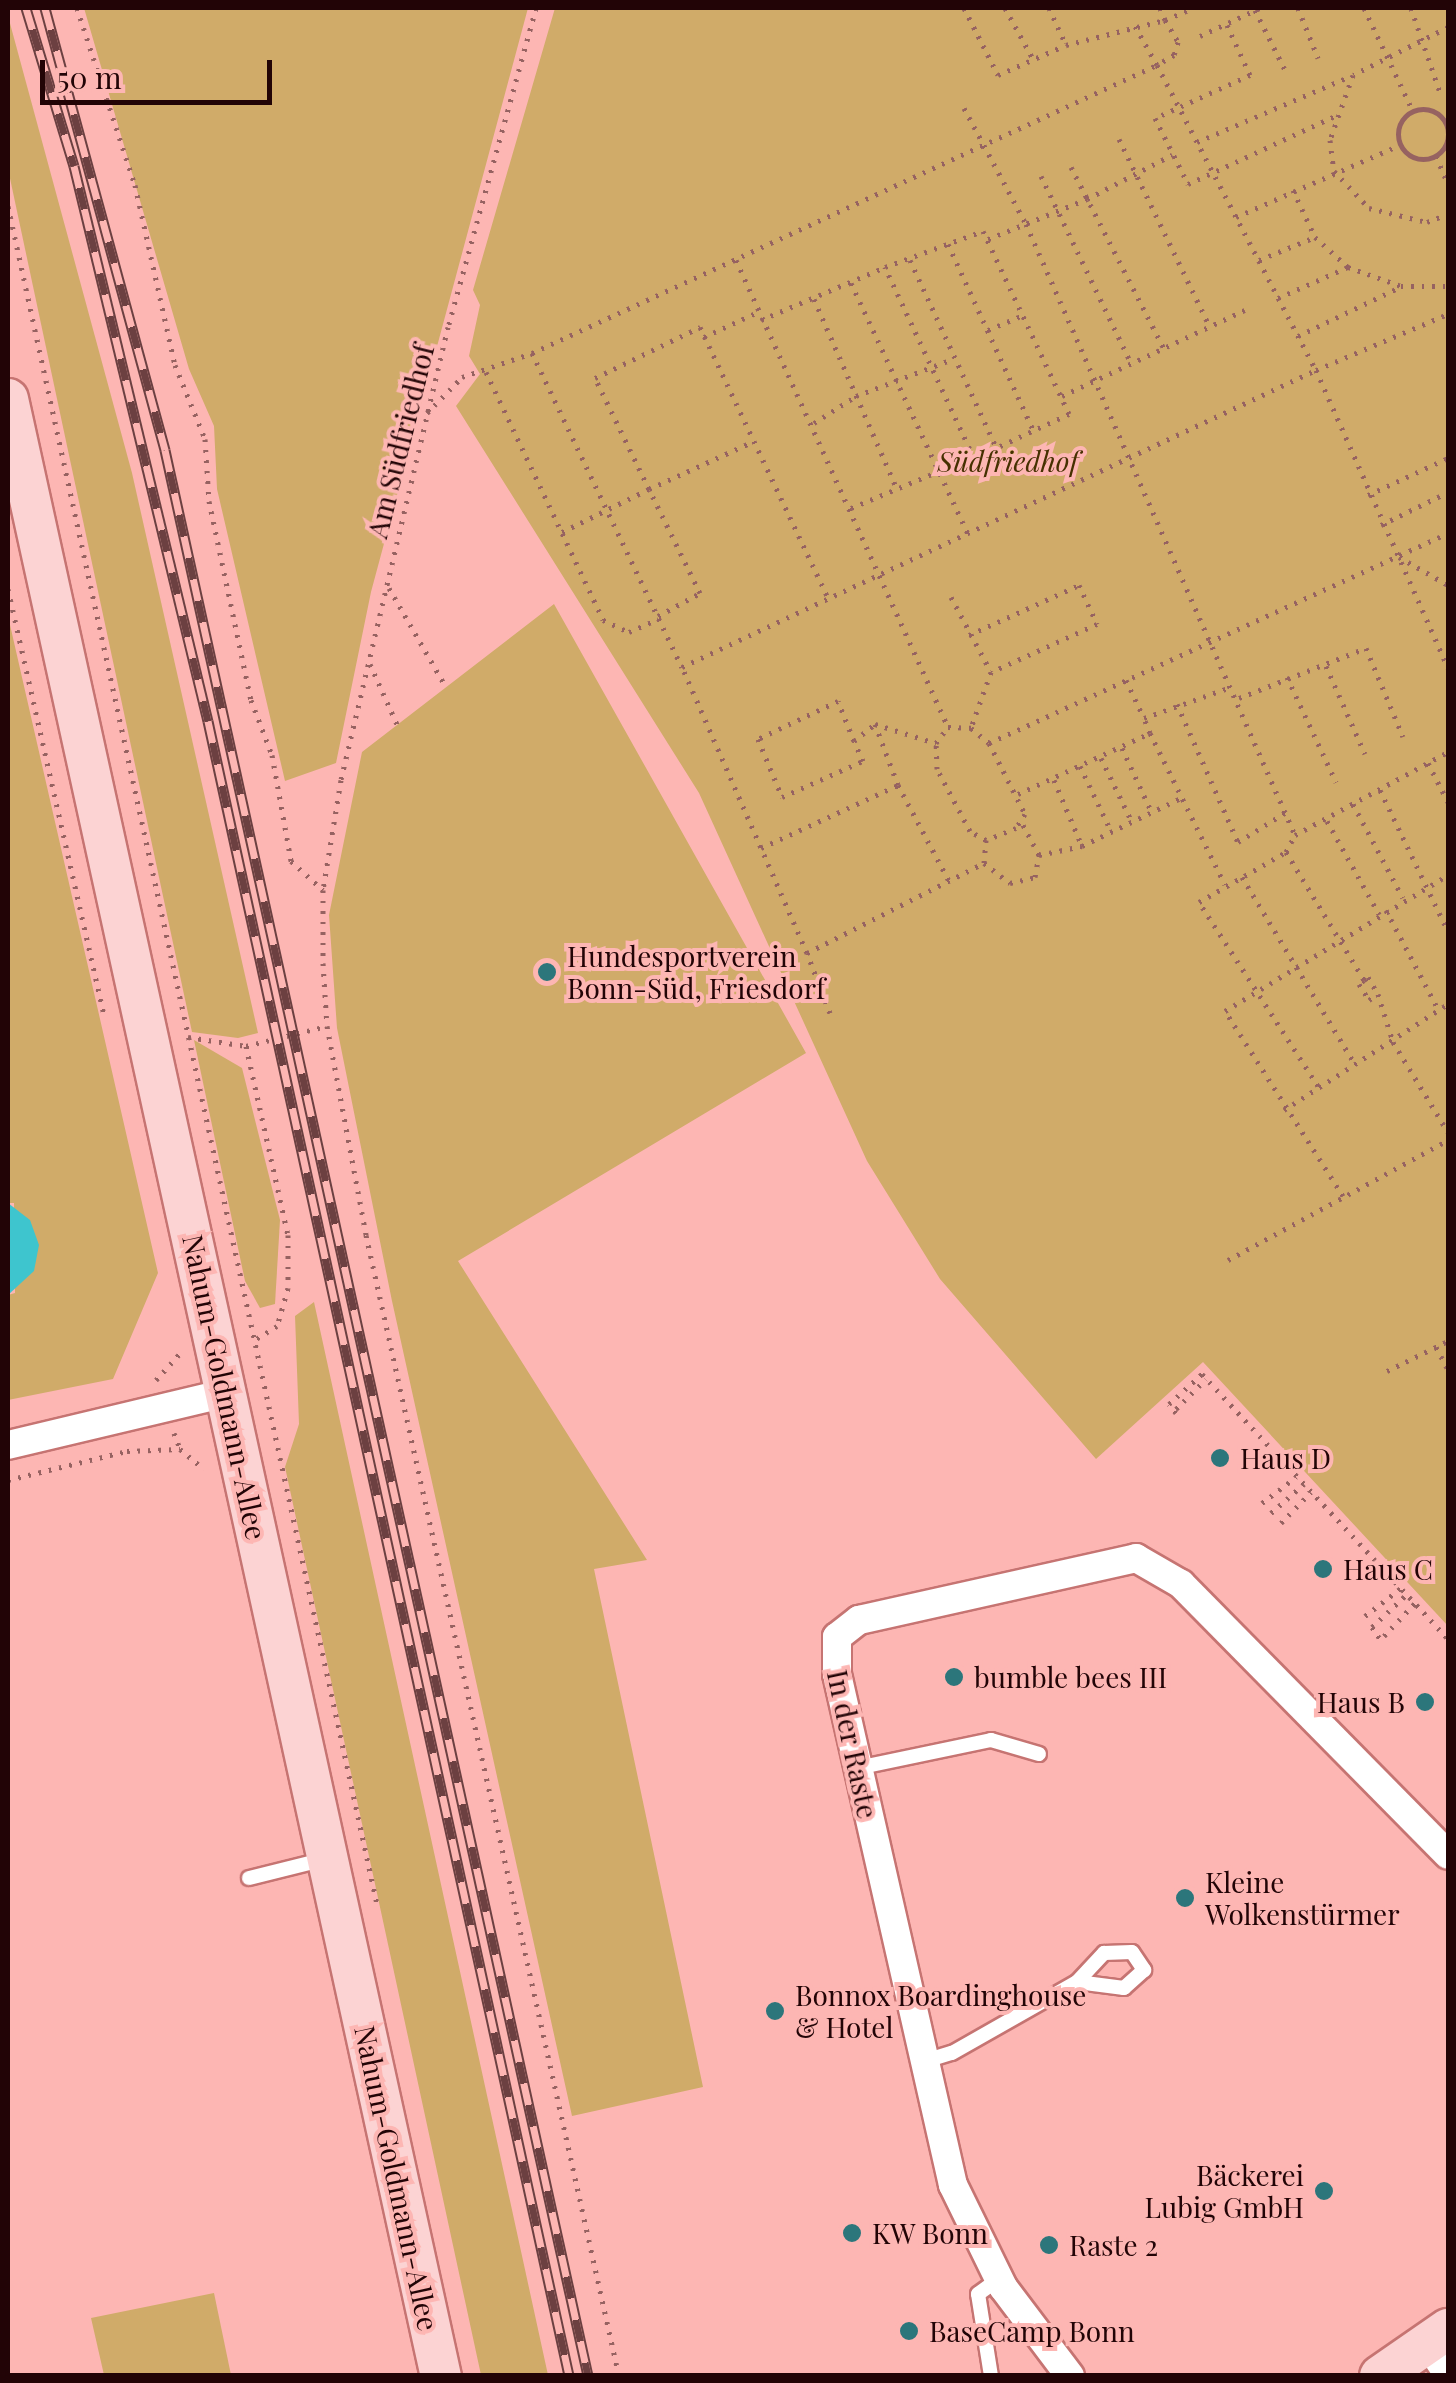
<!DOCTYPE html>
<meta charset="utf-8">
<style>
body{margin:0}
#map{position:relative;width:1456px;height:2383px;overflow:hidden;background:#fdb6b3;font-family:"Playfair Display",serif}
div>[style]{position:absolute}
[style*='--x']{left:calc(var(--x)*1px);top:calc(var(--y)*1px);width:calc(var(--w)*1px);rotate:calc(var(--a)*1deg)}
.green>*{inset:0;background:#d0ab69}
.water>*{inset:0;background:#3ec5ce}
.path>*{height:5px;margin-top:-2.5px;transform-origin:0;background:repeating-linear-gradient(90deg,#966261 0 2.5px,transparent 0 10.5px)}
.path>.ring{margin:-2.5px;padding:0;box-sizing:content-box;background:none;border:5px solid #966261;border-radius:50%}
.roads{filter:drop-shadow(2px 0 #c67472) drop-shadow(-2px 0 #c67472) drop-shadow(0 2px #c67472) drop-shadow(0 -2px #c67472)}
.lane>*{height:14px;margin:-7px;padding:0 7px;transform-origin:7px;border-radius:7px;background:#fff}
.street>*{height:28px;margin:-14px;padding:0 14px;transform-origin:14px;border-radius:14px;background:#fff}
.secondary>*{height:40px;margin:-20px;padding:0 20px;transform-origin:20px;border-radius:20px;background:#fcd3d3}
.rail>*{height:11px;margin-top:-5.5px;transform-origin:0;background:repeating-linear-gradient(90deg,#fdb6b3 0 22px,#6c4041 0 44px);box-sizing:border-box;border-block:2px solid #6c4041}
.dots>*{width:28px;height:28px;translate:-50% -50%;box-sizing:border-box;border:5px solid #fdb6b3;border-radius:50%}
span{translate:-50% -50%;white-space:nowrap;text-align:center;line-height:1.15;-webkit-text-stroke:8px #fdb6b3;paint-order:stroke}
.street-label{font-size:28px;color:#220406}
.park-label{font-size:28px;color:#463000;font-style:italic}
.poi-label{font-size:28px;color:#220406}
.left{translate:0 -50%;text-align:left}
.right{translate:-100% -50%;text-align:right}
.frame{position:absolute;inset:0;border:10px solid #220406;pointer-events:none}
.scale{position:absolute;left:40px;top:60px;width:232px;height:45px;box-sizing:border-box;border:5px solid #220406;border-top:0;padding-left:12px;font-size:30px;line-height:35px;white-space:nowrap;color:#220406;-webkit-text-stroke:8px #fdb6b3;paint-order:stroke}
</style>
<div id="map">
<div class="green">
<div style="clip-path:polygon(84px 8px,528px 8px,371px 592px,336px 763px,285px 781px,217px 489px,214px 426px,189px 369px)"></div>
<div style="clip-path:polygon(555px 8px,1448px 8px,1448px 1626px,1203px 1362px,1096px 1459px,940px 1279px,867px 1161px,699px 793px,456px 406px,480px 374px,469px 356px,480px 305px,473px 290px)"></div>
<div style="clip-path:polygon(8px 16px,132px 473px,258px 1033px,238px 1038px,192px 1032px,8px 169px)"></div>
<div style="clip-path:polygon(554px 604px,806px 1053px,458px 1261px,647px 1560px,594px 1569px,703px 2087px,572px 2116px,392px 1301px,337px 1028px,329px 915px,362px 752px)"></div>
<div style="clip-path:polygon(8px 616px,158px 1273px,113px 1379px,8px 1400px,8px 1295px,15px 1293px,14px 1203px,8px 1203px)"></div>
<div style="clip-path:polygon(194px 1040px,242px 1068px,280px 1220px,275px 1304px,260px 1308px,245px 1281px)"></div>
<div style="clip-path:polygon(314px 1302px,548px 2375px,481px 2375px,285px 1467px,299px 1424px,295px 1316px)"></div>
<div style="clip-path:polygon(214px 2293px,231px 2375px,104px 2375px,91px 2318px)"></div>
</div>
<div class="water">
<div style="clip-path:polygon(8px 1203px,30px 1220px,39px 1245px,34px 1271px,8px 1295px)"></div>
</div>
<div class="path">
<div style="--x:77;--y:8;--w:186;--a:71.9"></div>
<div style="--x:135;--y:185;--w:184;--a:77.5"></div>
<div style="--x:175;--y:365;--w:80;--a:67.9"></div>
<div style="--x:205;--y:439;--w:62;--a:86.3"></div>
<div style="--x:209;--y:501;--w:203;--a:78.1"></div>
<div style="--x:251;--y:700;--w:59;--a:69.1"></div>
<div style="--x:272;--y:755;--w:108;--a:79.8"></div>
<div style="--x:291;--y:861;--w:43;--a:42.2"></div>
<div style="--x:536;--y:8;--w:331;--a:105.4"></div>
<div style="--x:448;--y:327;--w:465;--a:103.3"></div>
<div style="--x:341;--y:780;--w:111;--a:99.3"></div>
<div style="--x:323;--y:890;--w:73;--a:90"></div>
<div style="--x:323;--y:963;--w:63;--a:86.4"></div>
<div style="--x:327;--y:1026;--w:213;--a:79.4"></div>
<div style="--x:366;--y:1235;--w:1169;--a:77.5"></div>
<div style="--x:964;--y:8;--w:75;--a:63.1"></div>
<div style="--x:998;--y:75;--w:74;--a:-23.8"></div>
<div style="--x:1066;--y:45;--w:102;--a:-14.2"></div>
<div style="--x:1165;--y:20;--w:26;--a:59"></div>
<div style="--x:1178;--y:42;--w:14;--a:107"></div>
<div style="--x:1174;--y:55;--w:20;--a:150"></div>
<div style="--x:1157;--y:65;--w:344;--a:62.5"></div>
<div style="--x:1316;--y:370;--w:143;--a:-23"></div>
<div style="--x:1005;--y:8;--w:58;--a:61.2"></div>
<div style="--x:1049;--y:8;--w:41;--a:65.3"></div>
<div style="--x:1160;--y:8;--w:13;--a:67"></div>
<div style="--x:1165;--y:20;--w:30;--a:-23"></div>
<div style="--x:1298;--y:8;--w:54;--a:68.2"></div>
<div style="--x:1364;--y:8;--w:114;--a:64.6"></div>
<div style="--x:1411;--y:8;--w:87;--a:71.1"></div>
<div style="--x:1255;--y:10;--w:69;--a:63.4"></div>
<div style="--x:1227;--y:25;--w:55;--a:65.3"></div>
<div style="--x:1250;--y:75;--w:104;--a:155.6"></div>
<div style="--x:1155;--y:118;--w:74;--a:63.4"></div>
<div style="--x:1188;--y:184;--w:162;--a:-24.8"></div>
<div style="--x:1448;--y:27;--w:106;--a:153.2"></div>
<div style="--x:1353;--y:75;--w:69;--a:109.5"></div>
<div style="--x:1330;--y:140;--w:31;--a:83"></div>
<div style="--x:1334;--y:171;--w:51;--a:46.6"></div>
<div style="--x:1369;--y:208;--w:60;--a:13.6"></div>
<div style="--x:1427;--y:222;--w:22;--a:-21"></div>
<div style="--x:1200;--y:36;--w:66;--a:-25"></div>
<div style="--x:964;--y:108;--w:132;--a:61.9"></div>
<div style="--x:1026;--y:224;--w:668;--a:66.24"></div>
<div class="ring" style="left:1398px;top:109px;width:45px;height:45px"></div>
<div style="--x:1119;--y:139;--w:209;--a:64.2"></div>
<div style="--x:1197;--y:142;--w:168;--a:-23.2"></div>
<div style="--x:1436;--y:156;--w:30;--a:67"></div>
<div style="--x:1071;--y:167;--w:204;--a:62.9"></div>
<div style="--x:1041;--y:176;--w:210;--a:64.3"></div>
<div style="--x:1293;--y:190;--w:52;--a:64.9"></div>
<div style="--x:1315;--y:237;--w:45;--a:42.3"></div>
<div style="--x:1348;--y:267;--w:56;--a:19.7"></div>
<div style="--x:1401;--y:286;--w:47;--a:0"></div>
<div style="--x:8;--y:206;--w:1742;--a:77.74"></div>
<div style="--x:1236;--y:217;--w:179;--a:-23.7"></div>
<div style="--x:988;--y:239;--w:107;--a:-22"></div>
<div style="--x:1087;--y:199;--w:96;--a:-27.4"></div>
<div style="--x:948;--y:244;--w:205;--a:65.4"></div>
<div style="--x:736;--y:260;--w:513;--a:65.58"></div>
<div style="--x:910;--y:260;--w:206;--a:65.3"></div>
<div style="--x:1259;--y:260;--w:61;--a:-22.3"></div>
<div style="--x:851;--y:283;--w:277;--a:65"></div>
<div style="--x:1278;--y:298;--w:77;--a:-23.9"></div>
<div style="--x:814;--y:299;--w:207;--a:66.4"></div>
<div style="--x:761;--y:320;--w:135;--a:-23.1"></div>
<div style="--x:885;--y:267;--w:104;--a:-20.2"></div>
<div style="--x:983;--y:231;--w:202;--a:64.8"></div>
<div style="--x:1069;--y:414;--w:105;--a:155.1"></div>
<div style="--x:974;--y:458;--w:211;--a:-115"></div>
<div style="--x:988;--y:330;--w:39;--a:-23"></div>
<div style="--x:1298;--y:336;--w:111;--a:-25.6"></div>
<div style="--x:704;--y:337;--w:60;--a:-24.8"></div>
<div style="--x:532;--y:353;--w:348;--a:64.5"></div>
<div style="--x:486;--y:372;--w:274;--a:64.7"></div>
<div style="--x:603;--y:620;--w:29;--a:25"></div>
<div style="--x:629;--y:632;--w:32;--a:-24"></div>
<div style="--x:1062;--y:396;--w:202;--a:-25.2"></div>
<div style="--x:427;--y:413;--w:50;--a:-45.8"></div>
<div style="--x:462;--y:377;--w:74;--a:-18.9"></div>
<div style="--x:532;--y:353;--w:688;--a:-24.74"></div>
<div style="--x:1157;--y:65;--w:45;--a:-119.4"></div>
<div style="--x:814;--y:423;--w:50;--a:-32.7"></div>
<div style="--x:856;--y:396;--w:104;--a:-20.9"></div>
<div style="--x:1368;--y:495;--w:88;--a:-24.8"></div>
<div style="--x:851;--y:508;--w:95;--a:-22.8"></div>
<div style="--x:1381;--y:525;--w:75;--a:-26.2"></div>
<div style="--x:562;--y:532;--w:97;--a:-26.3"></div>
<div style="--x:649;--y:489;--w:123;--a:-115.9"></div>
<div style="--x:595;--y:378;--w:117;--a:-25.9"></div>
<div style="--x:700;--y:327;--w:300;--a:64.7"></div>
<div style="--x:1399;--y:557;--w:56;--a:29.7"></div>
<div style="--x:389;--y:588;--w:114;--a:60.1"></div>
<div style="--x:8;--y:589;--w:437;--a:77.3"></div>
<div style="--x:951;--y:597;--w:85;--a:61.9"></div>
<div style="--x:991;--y:672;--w:59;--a:109.7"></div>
<div style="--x:658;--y:616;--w:48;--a:-28.7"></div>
<div style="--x:700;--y:593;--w:116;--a:-116.1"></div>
<div style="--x:649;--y:489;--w:113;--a:-24.5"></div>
<div style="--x:969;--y:635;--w:121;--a:-24.4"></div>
<div style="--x:1079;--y:585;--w:43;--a:65.2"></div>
<div style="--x:1097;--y:624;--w:116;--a:155.6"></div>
<div style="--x:370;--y:664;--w:66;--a:65.8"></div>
<div style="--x:1326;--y:666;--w:96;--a:66.1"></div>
<div style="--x:1287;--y:677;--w:116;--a:65"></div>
<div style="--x:1126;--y:680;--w:42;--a:64.7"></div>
<div style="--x:1239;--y:698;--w:136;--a:-21.5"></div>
<div style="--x:1366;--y:648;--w:96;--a:67.4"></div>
<div style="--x:1177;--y:704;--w:151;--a:66.2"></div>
<div style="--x:1238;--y:842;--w:59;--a:-31.8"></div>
<div style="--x:948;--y:727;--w:23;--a:2"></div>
<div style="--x:971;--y:728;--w:23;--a:40"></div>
<div style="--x:989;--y:743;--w:80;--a:63.1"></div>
<div style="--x:1025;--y:814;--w:17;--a:123"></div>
<div style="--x:1016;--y:828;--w:32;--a:158"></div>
<div style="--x:986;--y:840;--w:18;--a:-151"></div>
<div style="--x:970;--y:831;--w:70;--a:-118"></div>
<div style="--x:937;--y:769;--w:26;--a:-92"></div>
<div style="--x:936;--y:743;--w:20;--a:-53"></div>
<div style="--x:1150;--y:733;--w:16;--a:-112"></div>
<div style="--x:1144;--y:718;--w:92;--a:-19.6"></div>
<div style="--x:854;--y:741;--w:43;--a:-111.8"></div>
<div style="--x:838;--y:701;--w:89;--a:154.6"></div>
<div style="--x:758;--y:739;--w:63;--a:67.5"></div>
<div style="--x:782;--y:797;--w:89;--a:-24"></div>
<div style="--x:863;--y:761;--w:22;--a:-114"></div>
<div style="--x:854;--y:741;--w:27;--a:-39"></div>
<div style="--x:989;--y:743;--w:505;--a:-24.58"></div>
<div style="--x:1122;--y:748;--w:72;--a:65.2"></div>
<div style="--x:1101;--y:758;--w:71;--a:64.2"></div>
<div style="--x:1428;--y:763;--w:44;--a:62.9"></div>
<div style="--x:1080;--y:766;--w:72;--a:64.5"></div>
<div style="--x:1054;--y:780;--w:72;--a:67"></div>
<div style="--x:1082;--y:846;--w:114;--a:-25.9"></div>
<div style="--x:898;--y:785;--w:111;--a:62"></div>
<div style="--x:1380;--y:790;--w:157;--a:64.3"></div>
<div style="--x:1018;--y:794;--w:145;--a:-24.8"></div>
<div style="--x:1150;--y:733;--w:169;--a:63.7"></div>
<div style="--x:1353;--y:804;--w:106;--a:62"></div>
<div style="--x:1327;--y:821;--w:107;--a:60.8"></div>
<div style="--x:761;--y:848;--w:151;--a:-24.7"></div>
<div style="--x:898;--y:785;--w:65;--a:-110.7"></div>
<div style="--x:875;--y:724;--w:64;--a:17.3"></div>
<div style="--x:1286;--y:852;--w:150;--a:58.6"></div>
<div style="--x:1364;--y:980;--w:6;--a:141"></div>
<div style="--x:1359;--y:984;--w:19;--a:58"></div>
<div style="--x:1369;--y:1000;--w:7;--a:-34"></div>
<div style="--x:1039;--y:855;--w:44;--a:-11.8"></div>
<div style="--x:984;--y:863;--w:33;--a:38"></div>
<div style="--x:1010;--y:883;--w:26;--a:-13"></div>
<div style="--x:1035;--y:877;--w:22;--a:-80"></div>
<div style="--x:1039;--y:855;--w:38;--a:-118"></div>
<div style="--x:1242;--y:877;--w:218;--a:58.9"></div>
<div style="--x:1386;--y:910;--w:114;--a:62.3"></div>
<div style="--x:807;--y:953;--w:312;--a:-113.6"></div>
<div style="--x:682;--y:667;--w:700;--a:-25.1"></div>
<div style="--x:1316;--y:370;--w:326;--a:66.1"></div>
<div style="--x:1364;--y:980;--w:5;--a:-37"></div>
<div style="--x:1368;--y:977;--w:20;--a:60"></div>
<div style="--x:1378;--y:994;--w:50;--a:72.6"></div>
<div style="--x:1393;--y:1042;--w:105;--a:58.6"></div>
<div style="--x:830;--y:1013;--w:64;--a:-111"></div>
<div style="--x:807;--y:953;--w:199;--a:-27"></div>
<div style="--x:984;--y:863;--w:23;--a:-85"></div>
<div style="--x:188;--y:1037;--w:59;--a:8.8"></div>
<div style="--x:246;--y:1046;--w:83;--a:-13.9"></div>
<div style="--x:246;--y:1046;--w:194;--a:77.5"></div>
<div style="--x:288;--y:1235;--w:53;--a:90"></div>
<div style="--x:288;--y:1288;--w:40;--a:106"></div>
<div style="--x:277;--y:1326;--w:25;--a:148"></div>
<div style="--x:1318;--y:1086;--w:219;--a:-122.9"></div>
<div style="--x:1199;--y:902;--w:100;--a:-29.9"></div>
<div style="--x:1286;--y:852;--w:19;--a:-62"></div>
<div style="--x:1295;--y:835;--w:174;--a:-28.5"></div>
<div style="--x:1284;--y:1110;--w:195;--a:-32.9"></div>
<div style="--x:1343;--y:1196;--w:219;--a:-122.5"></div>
<div style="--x:1225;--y:1011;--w:261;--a:-31.4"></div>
<div style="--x:1228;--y:1260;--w:251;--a:-28.6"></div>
<div style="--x:1436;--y:1347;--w:26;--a:62"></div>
<div style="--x:1387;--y:1371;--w:68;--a:-26.2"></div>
<div style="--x:156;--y:1380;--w:36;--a:-48"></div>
<div style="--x:1176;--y:1409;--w:42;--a:-45"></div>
<div style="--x:1176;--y:1413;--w:11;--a:-128"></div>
<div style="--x:1169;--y:1404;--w:45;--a:-42.3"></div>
<div style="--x:1202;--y:1374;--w:362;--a:47.1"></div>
<div style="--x:174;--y:1433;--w:17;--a:69"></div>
<div style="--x:180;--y:1449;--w:31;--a:40"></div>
<div style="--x:8;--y:1480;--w:122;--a:-13.7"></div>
<div style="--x:127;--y:1451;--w:53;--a:-2.2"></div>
<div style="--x:1262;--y:1503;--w:43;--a:-37.4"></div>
<div style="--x:1271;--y:1513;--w:44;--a:-41.3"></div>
<div style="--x:1281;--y:1523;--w:43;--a:-45.9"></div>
<div style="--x:1365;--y:1616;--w:46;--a:-37.9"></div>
<div style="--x:1372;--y:1627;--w:48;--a:-43.3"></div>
<div style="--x:1372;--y:1627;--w:14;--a:56"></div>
<div style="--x:1384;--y:1636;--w:45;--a:-46.8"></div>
</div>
<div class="roads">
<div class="lane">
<div style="--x:857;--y:1768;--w:137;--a:-11.8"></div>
<div style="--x:991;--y:1740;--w:50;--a:16.3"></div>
<div style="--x:249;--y:1878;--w:78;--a:-14"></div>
<div style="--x:925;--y:2061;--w:28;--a:-17"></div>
<div style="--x:952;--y:2053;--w:144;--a:-29.6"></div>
<div style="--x:1077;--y:1982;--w:40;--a:-47"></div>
<div style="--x:1104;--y:1953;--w:28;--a:-2"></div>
<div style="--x:1132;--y:1952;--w:22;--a:56"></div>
<div style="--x:1144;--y:1970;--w:27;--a:138"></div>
<div style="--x:1124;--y:1988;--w:47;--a:-172.7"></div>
<div style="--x:991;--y:2376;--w:83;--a:-99"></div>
<div style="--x:978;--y:2294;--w:26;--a:-36"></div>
</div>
<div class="street">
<div style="--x:8;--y:1445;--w:224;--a:-13.4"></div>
<div style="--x:1427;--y:2343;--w:37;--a:56"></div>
<div style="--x:1070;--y:2376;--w:111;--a:-127"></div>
<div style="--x:1003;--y:2287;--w:114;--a:-116.1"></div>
<div style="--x:953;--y:2185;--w:524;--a:-102.79"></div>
<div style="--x:837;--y:1674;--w:37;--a:-90"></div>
<div style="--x:837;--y:1637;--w:28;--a:-38"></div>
<div style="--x:859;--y:1620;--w:284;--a:-12.6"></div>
<div style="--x:1136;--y:1558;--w:52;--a:30"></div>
<div style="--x:1181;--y:1584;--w:380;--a:45.4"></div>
</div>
<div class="secondary">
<div style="--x:8;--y:399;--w:2024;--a:77.65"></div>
<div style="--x:1380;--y:2376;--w:83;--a:-34.7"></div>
</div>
</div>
<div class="rail">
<div style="--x:26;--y:8;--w:165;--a:73.1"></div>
<div style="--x:74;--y:166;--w:571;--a:76.43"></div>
<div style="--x:208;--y:721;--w:1694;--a:77.69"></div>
<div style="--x:45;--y:8;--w:458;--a:74.8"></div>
<div style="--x:165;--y:450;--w:1972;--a:77.61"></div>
</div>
<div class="dots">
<div style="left:547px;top:972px;background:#2c767b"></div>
<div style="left:1220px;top:1458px;background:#2c767b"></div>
<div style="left:1323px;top:1569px;background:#2c767b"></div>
<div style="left:954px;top:1677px;background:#2c767b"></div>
<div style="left:1425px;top:1702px;background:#2c767b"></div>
<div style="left:1185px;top:1898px;background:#2c767b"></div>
<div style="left:775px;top:2011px;background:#2c767b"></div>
<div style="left:1324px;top:2191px;background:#2c767b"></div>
<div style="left:852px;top:2233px;background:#2c767b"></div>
<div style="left:1049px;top:2245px;background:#2c767b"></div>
<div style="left:909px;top:2331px;background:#2c767b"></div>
</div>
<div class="street-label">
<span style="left:400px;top:441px;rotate:-76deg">Am Südfriedhof</span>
<span style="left:225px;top:1387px;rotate:78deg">Nahum-Goldmann-Allee</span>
<span style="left:853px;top:1744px;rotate:78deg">In der Raste</span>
<span style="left:397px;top:2178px;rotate:78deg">Nahum-Goldmann-Allee</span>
</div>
<div class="park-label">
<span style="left:1008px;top:461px">Südfriedhof</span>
</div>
<div class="poi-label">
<span class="left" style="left:567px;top:972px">Hundesportverein<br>Bonn-Süd, Friesdorf</span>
<span class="left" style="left:1240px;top:1458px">Haus D</span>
<span class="left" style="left:1343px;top:1569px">Haus C</span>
<span class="left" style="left:974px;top:1677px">bumble bees III</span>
<span class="right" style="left:1405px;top:1702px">Haus B</span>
<span class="left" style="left:1205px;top:1898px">Kleine<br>Wolkenstürmer</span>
<span class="left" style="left:795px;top:2011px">Bonnox Boardinghouse<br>&amp; Hotel</span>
<span class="right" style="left:1304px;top:2191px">Bäckerei<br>Lubig GmbH</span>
<span class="left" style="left:872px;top:2233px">KW Bonn</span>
<span class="left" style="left:1069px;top:2245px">Raste 2</span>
<span class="left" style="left:929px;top:2331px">BaseCamp Bonn</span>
</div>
<div class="frame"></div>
<div class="scale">50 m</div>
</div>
